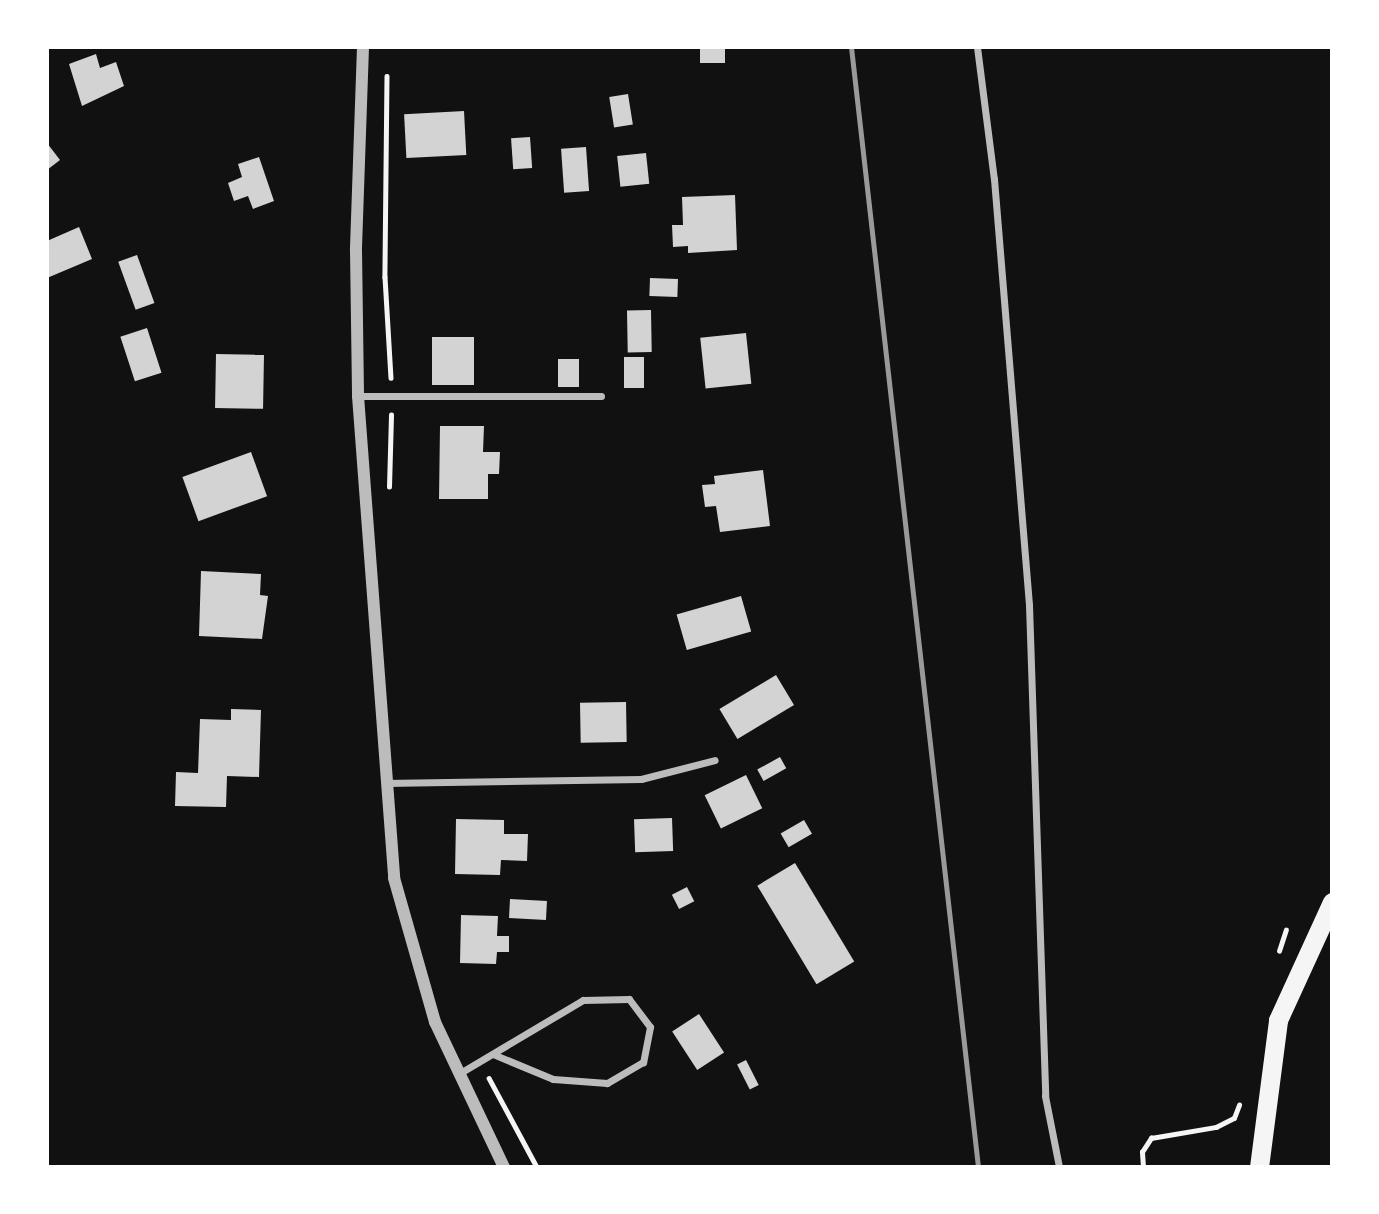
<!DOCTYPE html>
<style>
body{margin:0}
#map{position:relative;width:1379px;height:1214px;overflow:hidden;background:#111;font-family:Karla,sans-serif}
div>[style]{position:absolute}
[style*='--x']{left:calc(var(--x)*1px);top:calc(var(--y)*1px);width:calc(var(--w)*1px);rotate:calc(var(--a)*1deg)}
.building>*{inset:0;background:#d3d3d3;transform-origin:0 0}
.path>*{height:4.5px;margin:-2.25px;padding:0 2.25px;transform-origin:2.25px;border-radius:2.25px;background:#f5f5f5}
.minor>*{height:7px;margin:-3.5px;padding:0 3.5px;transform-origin:3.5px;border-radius:3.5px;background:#bcbcbc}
.tertiary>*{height:12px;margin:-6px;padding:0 6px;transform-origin:6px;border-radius:6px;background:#bcbcbc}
.trunk>*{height:19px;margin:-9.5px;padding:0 9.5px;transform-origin:9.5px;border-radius:9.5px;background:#f5f5f5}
.rail>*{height:5px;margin:-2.5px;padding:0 2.5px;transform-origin:2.5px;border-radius:2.5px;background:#9a9a9a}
span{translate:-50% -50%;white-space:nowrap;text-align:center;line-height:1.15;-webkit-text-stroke:7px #fff;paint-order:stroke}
.frame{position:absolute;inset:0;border:49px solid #fff;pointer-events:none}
</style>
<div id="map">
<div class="building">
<div style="left:700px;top:47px;width:25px;height:16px"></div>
<div style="clip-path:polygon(96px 54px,100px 68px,116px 62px,124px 86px,82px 106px,69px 64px)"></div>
<div style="left:628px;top:94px;width:31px;height:19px;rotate:81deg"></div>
<div style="left:464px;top:111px;width:44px;height:60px;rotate:87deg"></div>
<div style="left:530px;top:137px;width:31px;height:19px;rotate:86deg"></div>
<div style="clip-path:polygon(47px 143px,60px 160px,47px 170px)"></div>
<div style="left:586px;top:147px;width:44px;height:25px;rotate:86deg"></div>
<div style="left:646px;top:153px;width:31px;height:29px;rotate:84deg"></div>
<div style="clip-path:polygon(259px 157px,274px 201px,253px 209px,248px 196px,234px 201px,228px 183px,242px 177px,238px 164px)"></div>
<div style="clip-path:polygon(735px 195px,737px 250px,688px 253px,688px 246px,673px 247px,672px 225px,683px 225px,682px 197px)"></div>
<div style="clip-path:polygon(79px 227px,92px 259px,47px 278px,47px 241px)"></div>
<div style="left:137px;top:255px;width:51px;height:20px;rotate:70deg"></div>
<div style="left:650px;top:278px;width:28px;height:18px;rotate:2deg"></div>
<div style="left:651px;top:310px;width:42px;height:24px;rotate:89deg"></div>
<div style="left:147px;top:328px;width:47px;height:28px;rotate:72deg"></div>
<div style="left:746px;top:333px;width:51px;height:46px;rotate:84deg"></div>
<div style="left:432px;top:337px;width:42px;height:48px"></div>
<div style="left:216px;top:354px;width:48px;height:54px;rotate:1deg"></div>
<div style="left:624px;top:357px;width:20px;height:31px"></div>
<div style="left:558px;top:359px;width:21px;height:28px"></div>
<div style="clip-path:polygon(440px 426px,484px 426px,483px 452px,500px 452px,499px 474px,488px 474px,488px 499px,439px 499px)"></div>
<div style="left:251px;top:452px;width:47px;height:73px;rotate:70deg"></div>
<div style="clip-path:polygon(763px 470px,770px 526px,720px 532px,716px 506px,705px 507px,702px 485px,715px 484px,714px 476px)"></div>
<div style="clip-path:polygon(201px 571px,261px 574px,260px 595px,268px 596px,262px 639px,199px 636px)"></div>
<div style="left:741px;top:596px;width:37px;height:67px;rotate:74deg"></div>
<div style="left:776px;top:675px;width:35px;height:66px;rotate:59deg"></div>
<div style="left:626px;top:702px;width:40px;height:46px;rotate:89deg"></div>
<div style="clip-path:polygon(231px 709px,261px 710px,259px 777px,227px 776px,226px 807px,175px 806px,176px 772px,198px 773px,200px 719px,231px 720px)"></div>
<div style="left:780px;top:757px;width:13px;height:26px;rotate:61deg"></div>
<div style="left:746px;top:775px;width:37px;height:46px;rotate:64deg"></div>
<div style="left:672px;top:818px;width:33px;height:38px;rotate:88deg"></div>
<div style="clip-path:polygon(456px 819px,504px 820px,504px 834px,528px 834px,527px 861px,501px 860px,500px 875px,455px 874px)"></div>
<div style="left:804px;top:820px;width:16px;height:27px;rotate:60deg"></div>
<div style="left:795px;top:863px;width:115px;height:44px;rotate:59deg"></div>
<div style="left:687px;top:887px;width:16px;height:17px;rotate:63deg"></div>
<div style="left:510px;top:899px;width:37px;height:19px;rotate:3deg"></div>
<div style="clip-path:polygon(461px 915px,498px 916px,497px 936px,509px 936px,509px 952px,497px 952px,496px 964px,460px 963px)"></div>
<div style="left:699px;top:1014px;width:46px;height:32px;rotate:57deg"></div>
<div style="left:746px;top:1060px;width:28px;height:10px;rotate:63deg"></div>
</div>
<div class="path">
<div style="--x:387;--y:76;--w:201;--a:90.6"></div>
<div style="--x:385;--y:277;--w:101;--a:86.6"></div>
<div style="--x:389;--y:487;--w:72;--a:-88.4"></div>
<div style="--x:1279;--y:951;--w:22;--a:-72"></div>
<div style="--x:489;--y:1078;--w:101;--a:61.7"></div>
<div style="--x:1143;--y:1167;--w:15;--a:-94"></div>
<div style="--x:1142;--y:1152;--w:17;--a:-57"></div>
<div style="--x:1151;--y:1138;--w:66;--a:-9.6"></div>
<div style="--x:1216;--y:1127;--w:20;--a:-27"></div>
<div style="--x:1234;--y:1118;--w:14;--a:-69"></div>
</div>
<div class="minor">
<div style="--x:977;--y:47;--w:133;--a:82.7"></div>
<div style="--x:994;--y:179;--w:427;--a:85.3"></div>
<div style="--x:1029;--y:605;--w:491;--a:88.1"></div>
<div style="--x:1045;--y:1096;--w:72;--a:78.8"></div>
<div style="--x:358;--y:396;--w:243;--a:0"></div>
<div style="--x:385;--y:783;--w:256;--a:-0.9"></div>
<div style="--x:641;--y:779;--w:76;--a:-14.4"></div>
<div style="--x:460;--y:1073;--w:143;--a:-30.7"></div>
<div style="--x:583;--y:1000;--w:46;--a:-1.2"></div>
<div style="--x:629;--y:999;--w:35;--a:53"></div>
<div style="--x:650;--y:1027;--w:36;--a:101"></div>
<div style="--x:643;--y:1062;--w:42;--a:149.7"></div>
<div style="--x:607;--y:1083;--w:54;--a:-175.8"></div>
<div style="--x:553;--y:1079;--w:63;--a:-157.5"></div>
</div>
<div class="tertiary">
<div style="--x:363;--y:47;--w:203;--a:92"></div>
<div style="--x:356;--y:250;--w:146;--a:89.2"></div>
<div style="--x:358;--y:396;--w:483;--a:85.7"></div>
<div style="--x:394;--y:878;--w:150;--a:74.1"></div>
<div style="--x:435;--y:1022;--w:161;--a:64.6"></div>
</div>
<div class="trunk">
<div style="--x:1259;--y:1167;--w:148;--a:-82.6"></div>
<div style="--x:1278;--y:1020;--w:130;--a:-65.4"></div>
</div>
<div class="rail">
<div style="--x:851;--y:47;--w:1127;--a:83.53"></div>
</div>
<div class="frame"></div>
</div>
